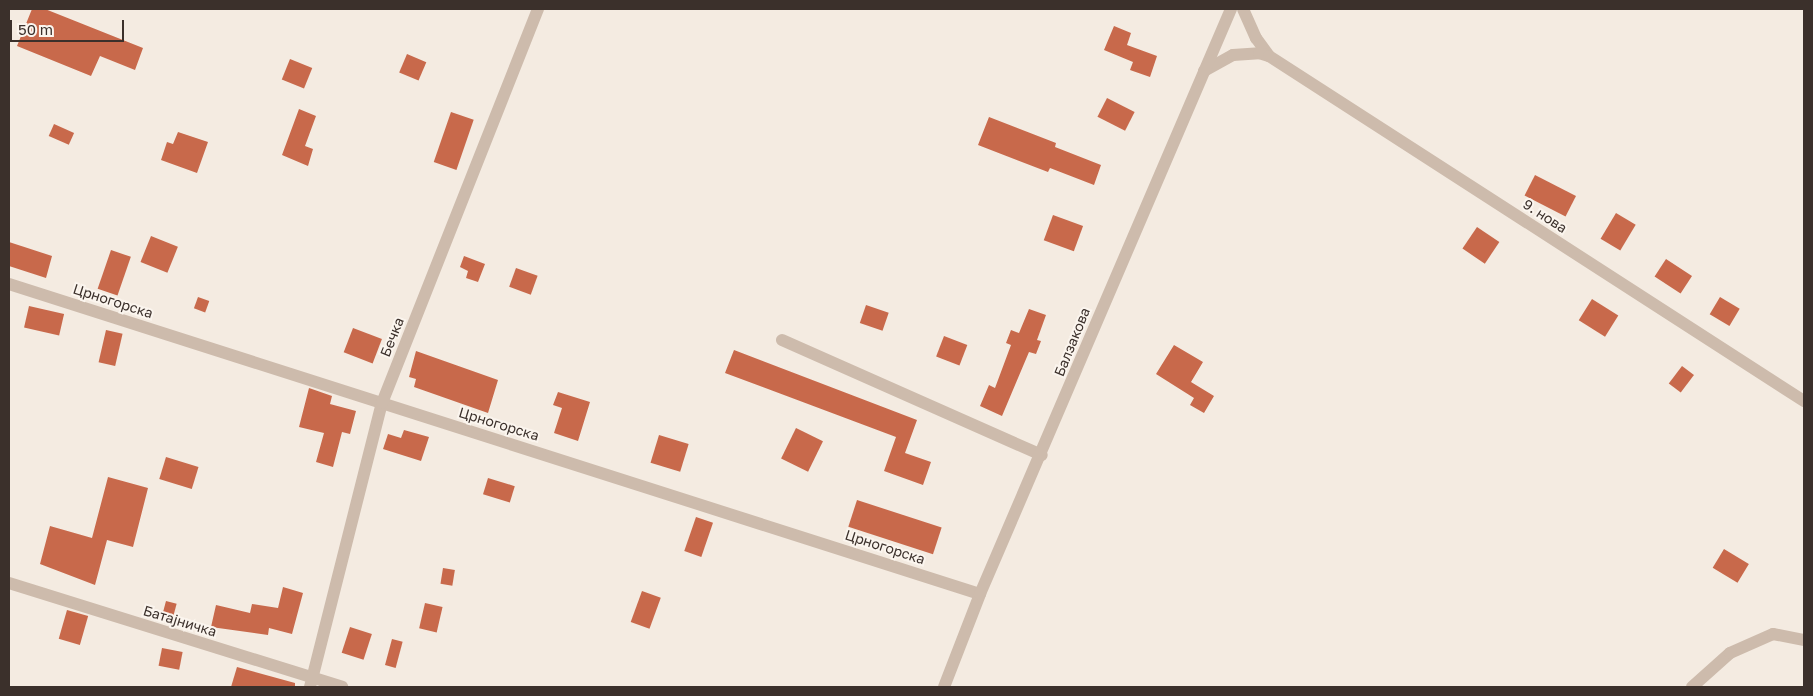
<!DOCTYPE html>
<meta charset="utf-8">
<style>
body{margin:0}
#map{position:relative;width:1813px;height:696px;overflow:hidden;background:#f4ebe1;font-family:"Golos Text",sans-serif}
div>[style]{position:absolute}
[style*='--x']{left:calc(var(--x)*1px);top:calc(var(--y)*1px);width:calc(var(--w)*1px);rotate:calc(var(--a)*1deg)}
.building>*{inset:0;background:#c8694b;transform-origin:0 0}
.street>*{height:12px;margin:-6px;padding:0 6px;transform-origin:6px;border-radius:6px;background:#cdbbac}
span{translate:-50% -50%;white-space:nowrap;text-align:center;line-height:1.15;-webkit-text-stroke:4px #fbf5ee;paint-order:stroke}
.street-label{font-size:14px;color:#3b302b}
.frame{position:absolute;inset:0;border:10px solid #3b302b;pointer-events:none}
.scale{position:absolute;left:10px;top:20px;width:114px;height:22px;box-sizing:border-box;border:2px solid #3b302b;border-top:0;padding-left:6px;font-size:15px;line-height:18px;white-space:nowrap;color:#3b302b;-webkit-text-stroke:4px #fbf5ee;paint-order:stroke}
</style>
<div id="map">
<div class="building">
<div style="clip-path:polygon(32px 9px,45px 9px,143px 48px,135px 70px,100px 56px,91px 76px,17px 46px)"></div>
<div style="clip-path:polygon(1114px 26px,1131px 33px,1127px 45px,1157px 56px,1150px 77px,1130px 70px,1133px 62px,1104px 50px)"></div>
<div style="left:407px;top:54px;width:21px;height:20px;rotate:23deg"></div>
<div style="left:290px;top:59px;width:24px;height:22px;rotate:22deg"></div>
<div style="left:1107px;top:98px;width:31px;height:21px;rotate:27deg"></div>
<div style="clip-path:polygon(299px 109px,316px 116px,305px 146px,313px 149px,308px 166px,282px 155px)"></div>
<div style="left:451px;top:112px;width:24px;height:53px;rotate:19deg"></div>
<div style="clip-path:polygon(989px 117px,1056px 143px,1055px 147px,1101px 165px,1094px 185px,1050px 168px,1048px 172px,978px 145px)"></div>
<div style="left:54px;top:124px;width:22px;height:13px;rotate:24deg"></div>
<div style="clip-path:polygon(178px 132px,208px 142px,197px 173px,161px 160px,167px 142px,173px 144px)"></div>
<div style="left:1535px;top:175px;width:46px;height:23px;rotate:27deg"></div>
<div style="left:1616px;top:213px;width:23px;height:30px;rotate:31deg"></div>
<div style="left:1053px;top:215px;width:32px;height:27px;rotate:20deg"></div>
<div style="left:1477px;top:227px;width:27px;height:26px;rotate:34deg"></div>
<div style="left:151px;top:236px;width:29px;height:28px;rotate:22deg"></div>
<div style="clip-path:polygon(9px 242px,52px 256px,46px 278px,9px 266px)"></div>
<div style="left:111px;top:250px;width:21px;height:41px;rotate:19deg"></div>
<div style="clip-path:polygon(464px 256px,485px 264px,478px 282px,466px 278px,468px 271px,460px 267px)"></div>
<div style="left:1666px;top:259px;width:31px;height:21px;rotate:33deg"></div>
<div style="left:516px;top:268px;width:23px;height:20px;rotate:20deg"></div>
<div style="left:198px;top:297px;width:12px;height:12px;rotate:20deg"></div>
<div style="left:1720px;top:297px;width:23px;height:20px;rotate:31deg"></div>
<div style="left:1592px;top:299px;width:31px;height:25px;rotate:32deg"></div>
<div style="left:866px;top:305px;width:24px;height:19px;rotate:19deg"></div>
<div style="left:29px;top:306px;width:36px;height:22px;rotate:13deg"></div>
<div style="clip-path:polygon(1029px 309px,1046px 315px,1037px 340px,1041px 341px,1036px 354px,1029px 352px,1002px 416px,980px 406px,989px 385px,995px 388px,1011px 345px,1006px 343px,1011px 330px,1019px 333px)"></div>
<div style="left:353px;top:328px;width:31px;height:26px;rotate:21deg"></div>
<div style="left:106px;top:330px;width:17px;height:33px;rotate:13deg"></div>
<div style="left:944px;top:336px;width:25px;height:22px;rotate:21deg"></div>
<div style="clip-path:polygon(1174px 345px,1203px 362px,1191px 382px,1214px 396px,1204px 413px,1190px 405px,1194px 398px,1156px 374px)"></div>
<div style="clip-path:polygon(734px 350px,917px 420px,905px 453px,931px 462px,923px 485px,884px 471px,896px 437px,725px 373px)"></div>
<div style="clip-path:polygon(416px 351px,498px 380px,488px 413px,414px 387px,416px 379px,409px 377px)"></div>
<div style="left:1682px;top:366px;width:15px;height:22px;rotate:37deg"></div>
<div style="clip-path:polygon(309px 388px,332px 396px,330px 404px,356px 411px,350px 434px,342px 432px,333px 467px,316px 462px,324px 433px,299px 427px)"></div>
<div style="clip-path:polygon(558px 392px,590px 402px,578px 441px,554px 433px,562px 408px,553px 405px)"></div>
<div style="left:796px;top:428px;width:30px;height:34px;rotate:26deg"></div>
<div style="clip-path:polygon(404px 430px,429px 437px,421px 461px,383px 449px,388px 434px,401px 438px)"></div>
<div style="left:659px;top:435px;width:31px;height:29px;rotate:17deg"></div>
<div style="left:166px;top:457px;width:34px;height:23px;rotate:17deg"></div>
<div style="clip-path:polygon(108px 477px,148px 488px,133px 547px,107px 540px,95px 585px,40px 564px,50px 526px,92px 538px)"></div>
<div style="left:488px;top:478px;width:28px;height:17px;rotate:17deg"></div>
<div style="left:857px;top:500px;width:89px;height:28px;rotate:18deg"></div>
<div style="left:696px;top:517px;width:18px;height:36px;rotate:19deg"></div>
<div style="left:1724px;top:549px;width:29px;height:22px;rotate:31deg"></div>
<div style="left:443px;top:568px;width:12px;height:16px;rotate:9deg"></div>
<div style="clip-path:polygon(283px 587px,303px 593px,292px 634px,269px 628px,268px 635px,211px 627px,216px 605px,250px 613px,252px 604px,278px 608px)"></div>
<div style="left:642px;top:591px;width:20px;height:33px;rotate:20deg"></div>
<div style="left:166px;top:601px;width:11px;height:17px;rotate:15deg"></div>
<div style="left:425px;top:603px;width:18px;height:26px;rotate:13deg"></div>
<div style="left:67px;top:610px;width:22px;height:30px;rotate:16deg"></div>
<div style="left:350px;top:627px;width:23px;height:27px;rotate:18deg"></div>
<div style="left:392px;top:639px;width:11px;height:27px;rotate:15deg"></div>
<div style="left:162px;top:648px;width:21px;height:18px;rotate:11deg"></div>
<div style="clip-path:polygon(237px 667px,295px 683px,295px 687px,231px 687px)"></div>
</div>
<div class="street">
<div style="--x:1243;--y:9;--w:32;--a:66"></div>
<div style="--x:1256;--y:38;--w:22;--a:54"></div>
<div style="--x:1204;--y:71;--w:33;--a:-29"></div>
<div style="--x:1233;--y:55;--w:26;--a:-4"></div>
<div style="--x:1259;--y:53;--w:10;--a:17"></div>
<div style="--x:1269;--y:56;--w:637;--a:32.82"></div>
<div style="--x:9;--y:284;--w:1019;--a:17.71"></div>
<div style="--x:782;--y:340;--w:284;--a:23.9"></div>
<div style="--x:9;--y:583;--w:349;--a:17.3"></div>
<div style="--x:310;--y:687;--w:293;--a:-75.8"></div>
<div style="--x:382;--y:403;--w:424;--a:-68.4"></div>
<div style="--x:944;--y:687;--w:100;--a:-68.8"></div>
<div style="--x:980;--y:594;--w:637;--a:-66.78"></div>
<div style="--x:1692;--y:687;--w:51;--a:-41.8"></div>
<div style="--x:1730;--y:653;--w:47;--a:-23.8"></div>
<div style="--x:1773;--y:634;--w:32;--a:11"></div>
</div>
<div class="street-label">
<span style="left:1545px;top:216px;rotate:33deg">9. нова</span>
<span style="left:113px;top:301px;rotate:18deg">Црногорска</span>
<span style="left:392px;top:337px;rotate:-68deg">Бечка</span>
<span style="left:1072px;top:342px;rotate:-68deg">Балзакова</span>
<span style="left:499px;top:424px;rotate:17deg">Црногорска</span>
<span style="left:885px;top:547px;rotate:18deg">Црногорска</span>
<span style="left:180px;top:621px;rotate:17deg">Батајничка</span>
</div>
<div class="frame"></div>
<div class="scale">50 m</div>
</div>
